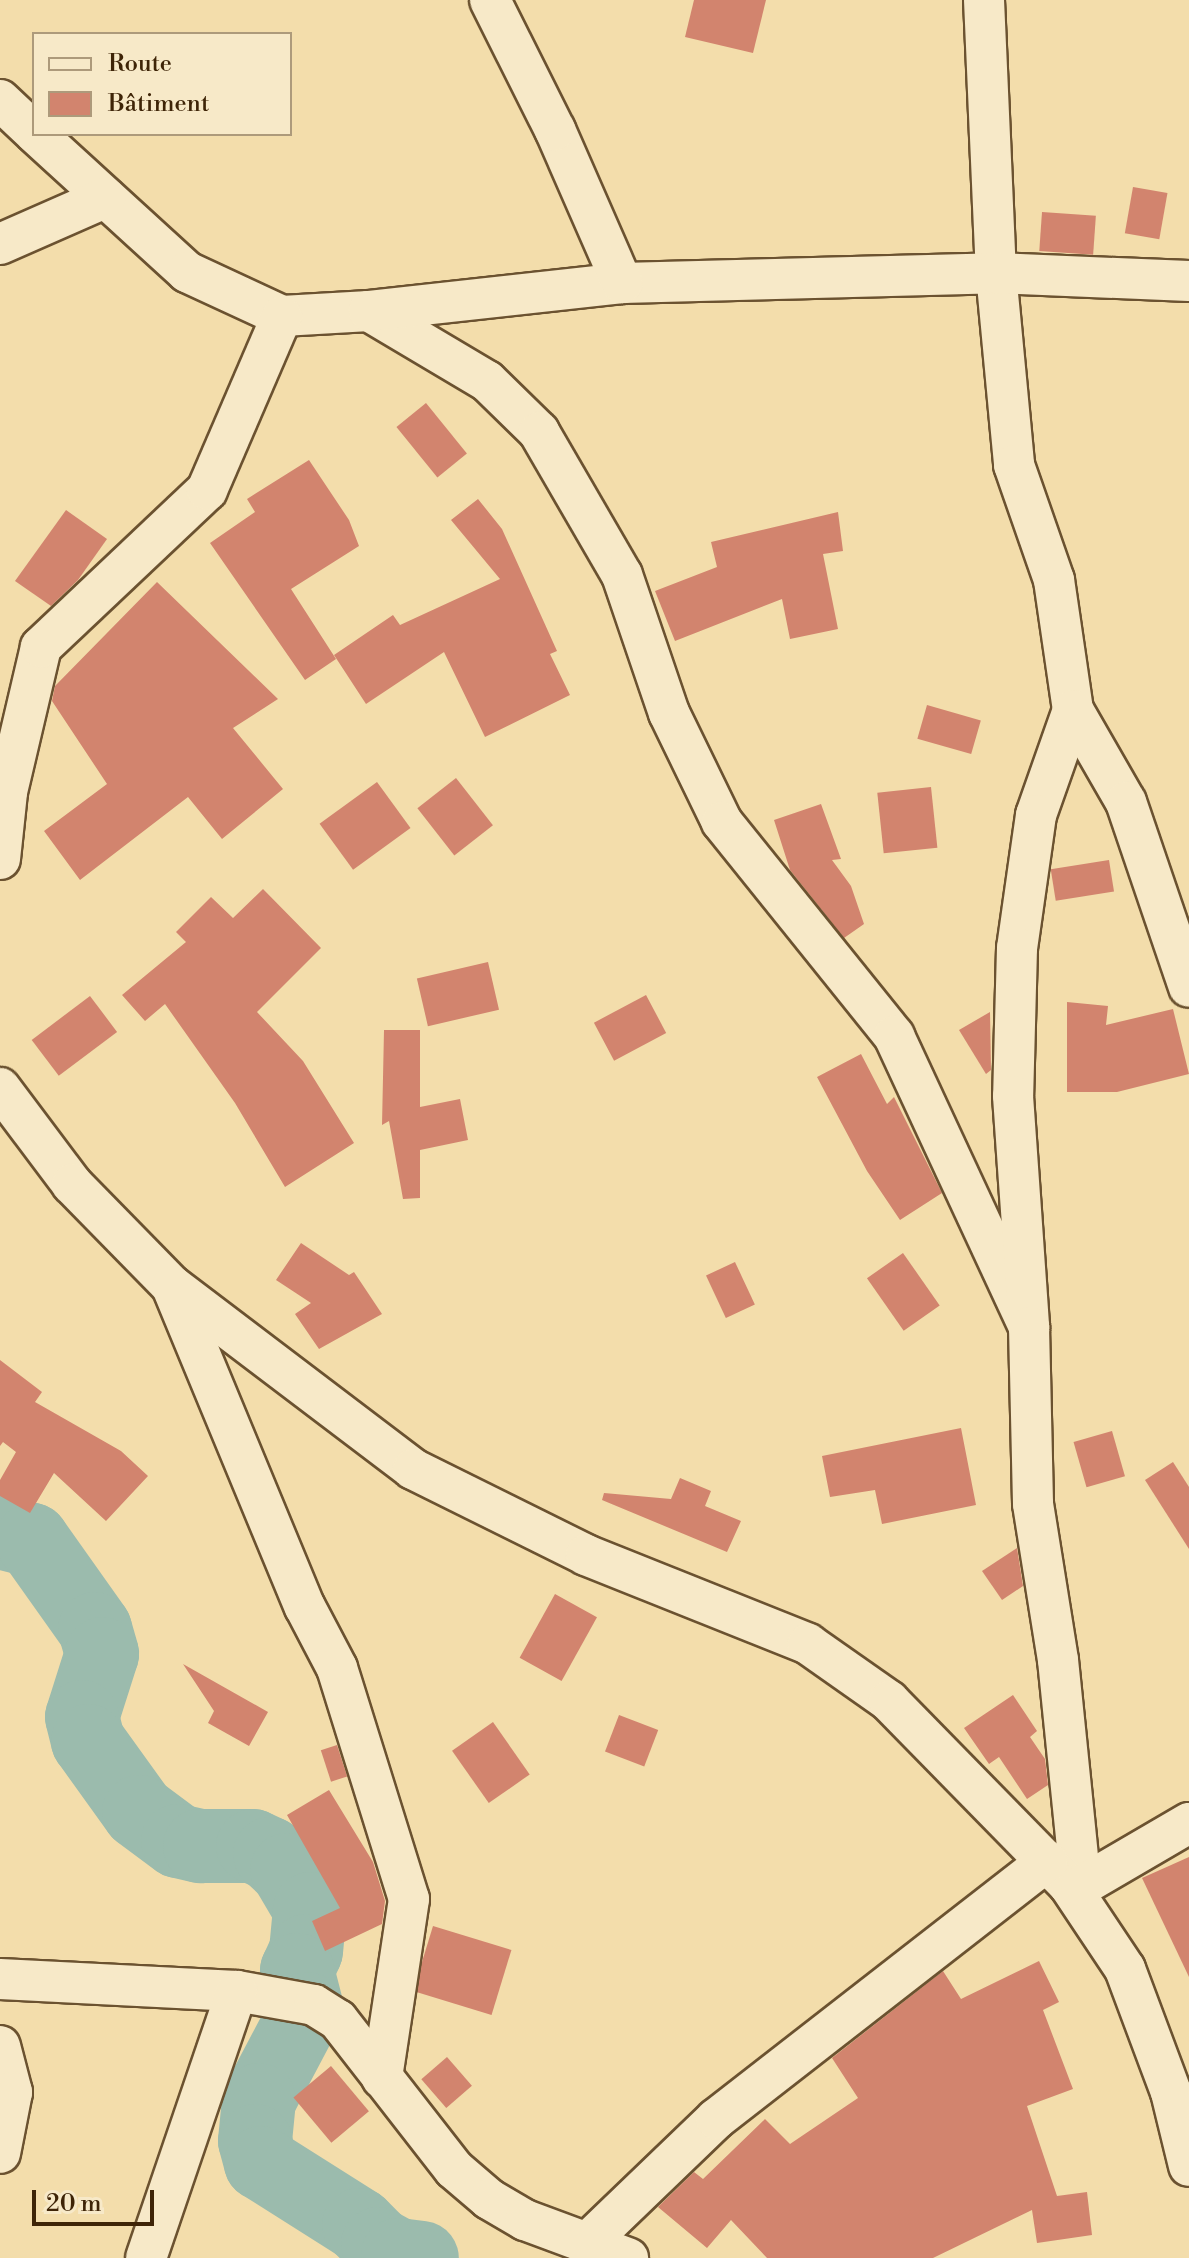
<!DOCTYPE html>
<meta charset="utf-8">
<style>
body{margin:0}
#map{position:relative;width:1189px;height:2258px;overflow:hidden;background:#f3ddab;font-family:"Libre Bodoni",serif}
div>[style]{position:absolute}
[style*='--x']{left:calc(var(--x)*1px);top:calc(var(--y)*1px);width:calc(var(--w)*1px);rotate:calc(var(--a)*1deg)}
.river>*{height:74px;margin:-37px;padding:0 37px;transform-origin:37px;border-radius:37px;background:#9bbbad}
.building>*{inset:0;background:#d2846e;transform-origin:0 0}
.roads{filter:drop-shadow(2px 0 #6b5230) drop-shadow(-2px 0 #6b5230) drop-shadow(0 2px #6b5230) drop-shadow(0 -2px #6b5230)}
.minor>*{height:40px;margin:-20px;padding:0 20px;transform-origin:20px;border-radius:20px;background:#f7e9c8}
span{translate:-50% -50%;white-space:nowrap;text-align:center;line-height:1.15;-webkit-text-stroke:6px #f7e9c8;paint-order:stroke}
.legend{position:absolute;left:32px;top:32px;width:260px;height:104px;box-sizing:border-box;background:#f7e9c8;border:2px solid #ad9a7b;margin:0;padding:10px 14px;list-style:none;font-size:24px;color:#3e2407}
.legend li{display:flex;align-items:center;gap:16px;height:40px}
.legend b{width:40px;border:2px solid #ad9a7b}
.scale{position:absolute;left:32px;top:2190px;width:122px;height:36px;box-sizing:border-box;border:4px solid #3e2407;border-top:0;padding-left:10px;font-size:24px;line-height:28px;white-space:nowrap;color:#3e2407;-webkit-text-stroke:6px #f7e9c8;paint-order:stroke}
</style>
<div id="map">
<div class="river">
<div style="--x:0;--y:1532;--w:33;--a:14"></div>
<div style="--x:32;--y:1540;--w:109;--a:54.7"></div>
<div style="--x:95;--y:1629;--w:26;--a:74"></div>
<div style="--x:102;--y:1654;--w:66;--a:107.6"></div>
<div style="--x:82;--y:1717;--w:25;--a:76"></div>
<div style="--x:88;--y:1741;--w:87;--a:54.3"></div>
<div style="--x:139;--y:1812;--w:49;--a:36.6"></div>
<div style="--x:178;--y:1841;--w:23;--a:13"></div>
<div style="--x:200;--y:1846;--w:53;--a:0"></div>
<div style="--x:253;--y:1846;--w:19;--a:25"></div>
<div style="--x:270;--y:1854;--w:23;--a:43"></div>
<div style="--x:287;--y:1870;--w:45;--a:59.5"></div>
<div style="--x:310;--y:1909;--w:42;--a:95.4"></div>
<div style="--x:306;--y:1951;--w:21;--a:115"></div>
<div style="--x:297;--y:1970;--w:40;--a:75.6"></div>
<div style="--x:307;--y:2009;--w:103;--a:117.8"></div>
<div style="--x:259;--y:2100;--w:41;--a:95.6"></div>
<div style="--x:255;--y:2141;--w:23;--a:75"></div>
<div style="--x:261;--y:2163;--w:116;--a:32.3"></div>
<div style="--x:359;--y:2225;--w:27;--a:45"></div>
<div style="--x:378;--y:2244;--w:23;--a:29"></div>
<div style="--x:398;--y:2255;--w:24;--a:7"></div>
</div>
<div class="building">
<div style="clip-path:polygon(694px 0,766px 0,753px 53px,685px 37px)"></div>
<div style="left:1133px;top:187px;width:35px;height:47px;rotate:10deg"></div>
<div style="left:1042px;top:212px;width:54px;height:39px;rotate:4deg"></div>
<div style="left:426px;top:403px;width:65px;height:38px;rotate:51deg"></div>
<div style="clip-path:polygon(309px 460px,349px 520px,359px 546px,291px 589px,336px 659px,305px 680px,210px 543px,255px 512px,247px 499px)"></div>
<div style="clip-path:polygon(478px 499px,502px 529px,557px 651px,550px 654px,570px 695px,485px 737px,444px 652px,366px 704px,334px 655px,393px 615px,400px 625px,500px 579px,451px 520px)"></div>
<div style="clip-path:polygon(66px 510px,107px 539px,78px 580px,51px 606px,15px 581px)"></div>
<div style="clip-path:polygon(838px 512px,843px 551px,823px 554px,838px 629px,790px 639px,782px 599px,675px 641px,655px 591px,717px 567px,711px 542px)"></div>
<div style="clip-path:polygon(157px 582px,278px 699px,233px 728px,283px 789px,222px 839px,188px 797px,80px 880px,44px 831px,107px 784px,52px 701px,55px 686px)"></div>
<div style="left:927px;top:705px;width:56px;height:35px;rotate:16deg"></div>
<div style="left:456px;top:778px;width:60px;height:49px;rotate:52deg"></div>
<div style="left:377px;top:782px;width:57px;height:71px;rotate:54deg"></div>
<div style="left:931px;top:787px;width:61px;height:54px;rotate:84deg"></div>
<div style="clip-path:polygon(821px 804px,841px 859px,832px 860px,851px 886px,864px 924px,844px 938px,790px 870px,774px 820px)"></div>
<div style="left:1109px;top:860px;width:32px;height:59px;rotate:81deg"></div>
<div style="clip-path:polygon(263px 889px,321px 948px,257px 1012px,303px 1061px,354px 1143px,285px 1187px,235px 1103px,165px 1004px,145px 1021px,122px 995px,186px 942px,176px 932px,211px 897px,233px 918px)"></div>
<div style="left:488px;top:962px;width:49px;height:73px;rotate:77deg"></div>
<div style="left:646px;top:995px;width:43px;height:59px;rotate:62deg"></div>
<div style="left:90px;top:996px;width:45px;height:73px;rotate:53deg"></div>
<div style="clip-path:polygon(1067px 1002px,1108px 1006px,1106px 1025px,1173px 1009px,1189px 1074px,1117px 1092px,1067px 1092px)"></div>
<div style="clip-path:polygon(990px 1012px,991px 1070px,986px 1074px,959px 1030px)"></div>
<div style="clip-path:polygon(384px 1030px,420px 1030px,420px 1107px,460px 1099px,468px 1140px,420px 1150px,420px 1198px,403px 1199px,389px 1121px,382px 1125px)"></div>
<div style="clip-path:polygon(861px 1054px,887px 1104px,894px 1097px,942px 1193px,900px 1220px,867px 1171px,817px 1077px)"></div>
<div style="clip-path:polygon(301px 1243px,349px 1275px,354px 1272px,382px 1314px,319px 1349px,295px 1314px,311px 1303px,276px 1280px)"></div>
<div style="left:903px;top:1253px;width:64px;height:44px;rotate:55deg"></div>
<div style="left:735px;top:1262px;width:47px;height:32px;rotate:65deg"></div>
<div style="clip-path:polygon(0 1360px,42px 1392px,35px 1402px,121px 1451px,148px 1476px,106px 1521px,54px 1473px,30px 1513px,0 1496px,0 1480px,16px 1452px,3px 1442px,0 1446px)"></div>
<div style="clip-path:polygon(961px 1428px,976px 1505px,882px 1524px,875px 1490px,830px 1497px,822px 1456px)"></div>
<div style="left:1112px;top:1431px;width:47px;height:40px;rotate:74deg"></div>
<div style="clip-path:polygon(1173px 1462px,1189px 1487px,1189px 1549px,1145px 1480px)"></div>
<div style="clip-path:polygon(680px 1478px,711px 1491px,705px 1506px,741px 1521px,727px 1552px,602px 1500px,604px 1493px,671px 1499px)"></div>
<div style="clip-path:polygon(1017px 1548px,1023px 1586px,1002px 1600px,982px 1571px)"></div>
<div style="left:555px;top:1594px;width:48px;height:73px;rotate:29deg"></div>
<div style="clip-path:polygon(183px 1664px,268px 1712px,249px 1746px,208px 1723px,214px 1711px)"></div>
<div style="clip-path:polygon(1013px 1695px,1037px 1731px,1030px 1737px,1045px 1759px,1048px 1785px,1027px 1799px,999px 1757px,989px 1764px,964px 1728px)"></div>
<div style="left:619px;top:1715px;width:42px;height:39px;rotate:21deg"></div>
<div style="left:493px;top:1722px;width:64px;height:50px;rotate:55deg"></div>
<div style="left:337px;top:1745px;width:33px;height:17px;rotate:72deg"></div>
<div style="clip-path:polygon(329px 1790px,373px 1862px,385px 1901px,382px 1924px,325px 1951px,312px 1921px,340px 1908px,287px 1815px)"></div>
<div style="clip-path:polygon(1189px 1857px,1189px 1977px,1142px 1878px)"></div>
<div style="left:433px;top:1926px;width:82px;height:68px;rotate:17deg"></div>
<div style="clip-path:polygon(1039px 1961px,1059px 2002px,1043px 2010px,1073px 2089px,1027px 2106px,1057px 2196px,1087px 2192px,1092px 2235px,1037px 2243px,1032px 2210px,933px 2258px,767px 2258px,731px 2220px,707px 2248px,658px 2207px,694px 2172px,703px 2179px,765px 2119px,790px 2144px,858px 2098px,832px 2058px,943px 1971px,961px 1999px)"></div>
<div style="left:447px;top:2057px;width:38px;height:34px;rotate:49deg"></div>
<div style="left:331px;top:2066px;width:59px;height:49px;rotate:50deg"></div>
</div>
<div class="roads">
<div class="minor">
<div style="--x:984;--y:0;--w:273;--a:87.5"></div>
<div style="--x:996;--y:273;--w:193;--a:84.6"></div>
<div style="--x:1014;--y:465;--w:122;--a:70.8"></div>
<div style="--x:1054;--y:580;--w:131;--a:81.7"></div>
<div style="--x:1073;--y:710;--w:106;--a:60.1"></div>
<div style="--x:1126;--y:802;--w:195;--a:71.2"></div>
<div style="--x:0;--y:100;--w:47;--a:43.3"></div>
<div style="--x:36;--y:134;--w:205;--a:42.4"></div>
<div style="--x:187;--y:272;--w:105;--a:24.9"></div>
<div style="--x:282;--y:316;--w:87;--a:-3.3"></div>
<div style="--x:369;--y:311;--w:137;--a:30.7"></div>
<div style="--x:487;--y:381;--w:73;--a:44.4"></div>
<div style="--x:539;--y:432;--w:165;--a:59.9"></div>
<div style="--x:622;--y:575;--w:146;--a:71.2"></div>
<div style="--x:669;--y:713;--w:121;--a:64.1"></div>
<div style="--x:722;--y:822;--w:275;--a:51.2"></div>
<div style="--x:894;--y:1036;--w:321;--a:65.1"></div>
<div style="--x:0;--y:244;--w:115;--a:-23.7"></div>
<div style="--x:622;--y:283;--w:374;--a:-1.5"></div>
<div style="--x:996;--y:273;--w:193;--a:2.4"></div>
<div style="--x:369;--y:311;--w:255;--a:-6.3"></div>
<div style="--x:622;--y:283;--w:167;--a:-113.6"></div>
<div style="--x:555;--y:130;--w:145;--a:-116.6"></div>
<div style="--x:1073;--y:710;--w:111;--a:109.4"></div>
<div style="--x:1036;--y:815;--w:134;--a:98.1"></div>
<div style="--x:1017;--y:948;--w:148;--a:91.5"></div>
<div style="--x:1013;--y:1096;--w:232;--a:86"></div>
<div style="--x:1029;--y:1327;--w:177;--a:88.7"></div>
<div style="--x:1033;--y:1504;--w:158;--a:80.9"></div>
<div style="--x:1058;--y:1660;--w:227;--a:84.2"></div>
<div style="--x:0;--y:859;--w:67;--a:-84"></div>
<div style="--x:7;--y:792;--w:149;--a:-76.8"></div>
<div style="--x:41;--y:647;--w:228;--a:-43.4"></div>
<div style="--x:207;--y:490;--w:189;--a:-66.7"></div>
<div style="--x:0;--y:1088;--w:120;--a:53.1"></div>
<div style="--x:72;--y:1184;--w:143;--a:45.6"></div>
<div style="--x:172;--y:1286;--w:303;--a:37.2"></div>
<div style="--x:413;--y:1469;--w:193;--a:26.4"></div>
<div style="--x:586;--y:1555;--w:239;--a:21.8"></div>
<div style="--x:808;--y:1644;--w:99;--a:35.1"></div>
<div style="--x:889;--y:1701;--w:257;--a:45.6"></div>
<div style="--x:1069;--y:1885;--w:101;--a:56.3"></div>
<div style="--x:1125;--y:1969;--w:131;--a:69.5"></div>
<div style="--x:1171;--y:2092;--w:76;--a:76.3"></div>
<div style="--x:173;--y:1289;--w:344;--a:67.5"></div>
<div style="--x:305;--y:1607;--w:69;--a:62.3"></div>
<div style="--x:337;--y:1668;--w:242;--a:72.7"></div>
<div style="--x:409;--y:1899;--w:181;--a:98.6"></div>
<div style="--x:1069;--y:1885;--w:12;--a:5"></div>
<div style="--x:1081;--y:1886;--w:125;--a:-30.3"></div>
<div style="--x:0;--y:1979;--w:237;--a:2.9"></div>
<div style="--x:237;--y:1991;--w:78;--a:10.3"></div>
<div style="--x:314;--y:2005;--w:28;--a:32"></div>
<div style="--x:338;--y:2020;--w:189;--a:52.1"></div>
<div style="--x:454;--y:2169;--w:46;--a:40.6"></div>
<div style="--x:489;--y:2199;--w:42;--a:30.3"></div>
<div style="--x:525;--y:2220;--w:110;--a:20.3"></div>
<div style="--x:0;--y:2046;--w:48;--a:75.4"></div>
<div style="--x:12;--y:2092;--w:62;--a:101.1"></div>
<div style="--x:585;--y:2245;--w:182;--a:-43.9"></div>
<div style="--x:716;--y:2119;--w:420;--a:-37.9"></div>
<div style="--x:146;--y:2258;--w:282;--a:-71.2"></div>
</div>
</div>
<ul class="legend">
<li><b style="height:10px;background:#f7e9c8"></b>Route</li>
<li><b style="height:22px;background:#d2846e"></b>Bâtiment</li>
</ul>
<div class="scale">20 m</div>
</div>
